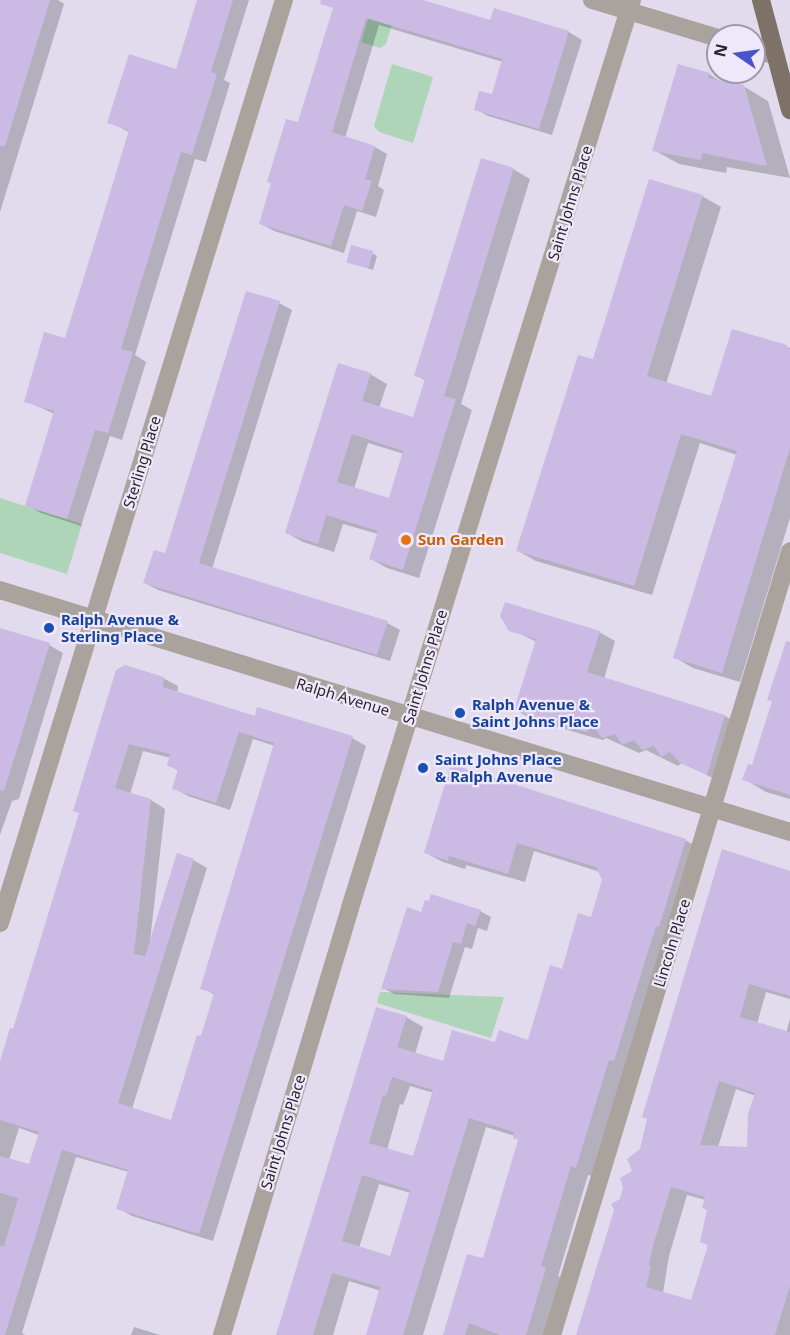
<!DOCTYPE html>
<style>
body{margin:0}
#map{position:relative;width:790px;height:1335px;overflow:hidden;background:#e1dbed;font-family:"Noto Sans",sans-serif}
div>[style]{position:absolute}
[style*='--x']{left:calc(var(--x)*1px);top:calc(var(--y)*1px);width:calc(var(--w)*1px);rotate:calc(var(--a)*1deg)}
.green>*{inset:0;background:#aed5b8}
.shadow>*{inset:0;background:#0003}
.building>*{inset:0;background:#cabae4;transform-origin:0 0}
.minor>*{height:18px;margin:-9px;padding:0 9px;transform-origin:9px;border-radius:9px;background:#aaa39d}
.major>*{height:18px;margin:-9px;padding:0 9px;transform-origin:9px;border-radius:9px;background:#7e7167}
.dots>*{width:16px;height:16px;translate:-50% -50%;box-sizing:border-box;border:3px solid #efe8fa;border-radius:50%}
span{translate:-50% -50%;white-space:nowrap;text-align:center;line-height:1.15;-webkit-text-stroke:4.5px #efe8fa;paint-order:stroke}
.street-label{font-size:15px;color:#27252c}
.food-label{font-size:15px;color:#c56008;font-weight:700}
.left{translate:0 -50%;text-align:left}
.transit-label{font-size:15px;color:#164399;font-weight:700}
.north{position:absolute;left:706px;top:24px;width:60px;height:60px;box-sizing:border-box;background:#efe8fa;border:2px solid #9f9aa8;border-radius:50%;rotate:283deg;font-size:16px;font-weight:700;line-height:24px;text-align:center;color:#27252c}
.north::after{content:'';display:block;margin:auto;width:21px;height:27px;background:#4855ca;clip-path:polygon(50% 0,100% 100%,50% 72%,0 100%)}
</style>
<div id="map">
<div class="green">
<div style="clip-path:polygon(374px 0,397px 8px,386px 44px,380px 48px,361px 42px)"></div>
<div style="clip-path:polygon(392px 64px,433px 77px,413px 143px,379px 132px,374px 126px)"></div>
<div style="clip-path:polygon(0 498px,82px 524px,67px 574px,0 553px)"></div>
<div style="clip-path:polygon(380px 992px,504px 997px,491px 1038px,377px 1003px)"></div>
</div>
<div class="shadow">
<div style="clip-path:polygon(0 0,58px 0,64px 4px,0 212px)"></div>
<div style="clip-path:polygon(199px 0,249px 0,224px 80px,230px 83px,206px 162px,195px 159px,135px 355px,146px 362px,122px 440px,110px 436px,81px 526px,41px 513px,27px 505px,55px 414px,25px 401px,66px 340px,129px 132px,109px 122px,177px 71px)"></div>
<div style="clip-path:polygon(337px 0,418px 0,491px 22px,494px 10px,569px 32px,582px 40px,552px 135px,488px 116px,476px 109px,493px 96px,503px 62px,379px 25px,345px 138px,375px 147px,387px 154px,378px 186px,384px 190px,376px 217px,357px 211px,344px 253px,274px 231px,261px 224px,299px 124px)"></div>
<div style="clip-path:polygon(709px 74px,723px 83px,743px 86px,768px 101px,790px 178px,727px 167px,726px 173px,679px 164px,654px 150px)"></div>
<div style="clip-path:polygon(evenodd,513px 169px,530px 179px,461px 404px,472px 410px,419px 578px,387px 568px,371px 559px,378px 534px,343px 524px,334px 552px,303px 542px,287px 533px,370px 374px,387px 384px,379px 408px,414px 419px,426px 381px,416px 375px,513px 169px,368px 443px,404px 454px,390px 500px,354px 489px,368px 443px)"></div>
<div style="clip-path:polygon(702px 196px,721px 207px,666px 384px,712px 398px,733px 330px,790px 348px,790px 518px,740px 682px,693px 668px,674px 657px,737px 455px,700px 443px,652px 595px,536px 561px,518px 551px,594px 361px)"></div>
<div style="clip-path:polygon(372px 253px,377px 256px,373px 270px,348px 262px)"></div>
<div style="clip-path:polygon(279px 303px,292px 310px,212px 569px,387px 623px,400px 630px,390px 661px,158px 590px,145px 583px,166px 555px)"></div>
<div style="clip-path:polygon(510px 629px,599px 632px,615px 641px,604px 679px,725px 716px,741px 725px,723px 783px,682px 763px,678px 766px,646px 750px,639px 753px,606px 738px,603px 740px,588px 736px,532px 719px,516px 710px,537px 642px)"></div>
<div style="clip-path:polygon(0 630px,49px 645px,63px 653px,19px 799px,12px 801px,0 835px)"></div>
<div style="clip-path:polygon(790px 671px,790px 799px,766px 792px,744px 779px,753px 767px)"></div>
<div style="clip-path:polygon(evenodd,163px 678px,178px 686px,177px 693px,256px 717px,352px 738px,366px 746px,213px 1241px,132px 1216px,118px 1208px,129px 1172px,76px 1157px,22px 1333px,25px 1335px,0 1335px,0 1066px,14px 1031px,81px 813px,163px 678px,253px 739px,275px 746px,202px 988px,215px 995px,172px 1122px,132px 1109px,207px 868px,193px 860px,150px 941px,165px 809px,151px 800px,130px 794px,143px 751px,171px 758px,169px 765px,179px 771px,174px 788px,188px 796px,230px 810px,253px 739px,163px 678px,19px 1128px,39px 1135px,30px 1166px,9px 1160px,19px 1128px)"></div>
<div style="clip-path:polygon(evenodd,452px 766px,685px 840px,702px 850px,593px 1176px,588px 1175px,558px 1276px,563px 1279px,545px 1335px,444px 1335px,484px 1260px,520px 1140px,515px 1136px,486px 1127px,423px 1335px,367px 1335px,381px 1291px,349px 1281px,333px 1335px,278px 1335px,406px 1017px,423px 1027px,415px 1054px,444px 1062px,496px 1044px,529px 1041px,563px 971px,592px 919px,604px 880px,600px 872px,534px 851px,525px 882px,466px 865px,465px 869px,443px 862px,426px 853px,452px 766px,410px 1086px,434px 1093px,414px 1158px,387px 1150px,400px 1104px,403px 1105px,410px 1086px,452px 766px,379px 1184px,411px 1193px,391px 1258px,359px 1248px,379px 1184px)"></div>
<div style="clip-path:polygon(evenodd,790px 872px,790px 999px,766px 992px,757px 1024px,786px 1033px,790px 1019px,790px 1335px,578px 1335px,621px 1200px,641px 1150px,790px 872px,736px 1089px,756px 1096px,748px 1149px,718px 1147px,736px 1089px,790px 872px,687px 1195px,706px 1200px,708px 1210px,701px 1241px,709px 1246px,692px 1302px,663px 1293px,669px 1256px,687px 1195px)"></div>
<div style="clip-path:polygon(480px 911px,491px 917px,487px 931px,478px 928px,472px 949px,465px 947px,449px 998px,394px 994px,383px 988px,422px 914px)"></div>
<div style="clip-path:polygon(134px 1327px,160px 1335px,131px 1335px)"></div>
</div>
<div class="building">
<div style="clip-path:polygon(0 0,50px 0,5px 146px,0 146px)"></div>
<div style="clip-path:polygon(197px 0,233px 0,211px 72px,217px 74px,192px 155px,181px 152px,139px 289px,121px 349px,133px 352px,108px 433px,95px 430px,67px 519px,25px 506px,54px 411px,24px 402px,44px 332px,65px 338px,109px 196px,129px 130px,107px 123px,129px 54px,176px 69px)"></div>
<div style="clip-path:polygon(321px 0,423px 0,490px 20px,494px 8px,569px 31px,539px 129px,474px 110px,479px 91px,492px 94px,502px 59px,366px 18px,332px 132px,375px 146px,365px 179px,372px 181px,362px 211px,344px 205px,331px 246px,259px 224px,271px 183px,267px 182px,286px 119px,298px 122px,333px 8px,320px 4px)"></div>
<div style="clip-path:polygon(678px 64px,710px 73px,708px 78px,744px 85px,767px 166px,702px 153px,701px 160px,652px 151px)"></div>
<div style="clip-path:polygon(evenodd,481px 158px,514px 168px,444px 396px,456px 399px,403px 570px,369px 559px,378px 531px,326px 515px,318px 544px,285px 533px,338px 363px,371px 373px,362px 401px,413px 417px,425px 379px,414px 376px,481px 158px,352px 434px,403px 451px,389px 498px,337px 482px,352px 434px)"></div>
<div style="clip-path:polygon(649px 179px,703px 195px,647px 376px,711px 396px,732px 329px,787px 345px,787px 348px,790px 349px,790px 448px,722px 673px,673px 658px,737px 451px,681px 434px,634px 586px,516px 551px,578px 355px,593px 359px)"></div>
<div style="left:351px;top:245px;width:23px;height:18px;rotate:15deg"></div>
<div style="clip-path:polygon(246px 291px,280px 301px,199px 563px,388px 621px,377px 655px,143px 583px,154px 550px,165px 553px)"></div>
<div style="clip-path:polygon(505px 602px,600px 631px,587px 672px,725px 715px,707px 775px,680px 763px,670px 752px,661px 757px,654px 746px,642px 750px,634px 740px,622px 745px,615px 734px,602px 738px,594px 727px,586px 732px,514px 710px,536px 639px,509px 631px,500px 616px)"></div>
<div style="clip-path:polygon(0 628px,50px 643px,4px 791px,0 790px)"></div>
<div style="clip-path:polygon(786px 641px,790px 642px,790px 795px,742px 780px,748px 764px,752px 765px,772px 701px,767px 700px)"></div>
<div style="clip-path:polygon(evenodd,125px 665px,164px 677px,163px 687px,255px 716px,257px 707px,353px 736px,199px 1234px,116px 1209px,128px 1170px,62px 1150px,5px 1335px,0 1335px,0 1246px,4px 1246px,18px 1198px,0 1193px,0 1156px,29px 1164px,39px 1132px,0 1120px,0 1061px,10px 1028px,13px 1029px,79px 813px,73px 811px,116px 670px,125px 665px,239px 732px,274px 743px,200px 989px,214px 993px,201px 1036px,197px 1035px,171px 1120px,118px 1103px,194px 859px,177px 853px,145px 956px,134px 954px,151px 799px,115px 788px,129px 744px,170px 754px,167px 766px,178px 769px,172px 789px,216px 803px,239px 732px)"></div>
<div style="clip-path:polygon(evenodd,451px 764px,686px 839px,659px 927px,656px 926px,614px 1061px,609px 1060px,576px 1168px,571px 1166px,541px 1266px,546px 1268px,526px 1335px,500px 1335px,469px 1323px,465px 1335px,443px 1335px,467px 1254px,483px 1258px,518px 1140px,513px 1138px,514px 1132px,469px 1118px,403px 1335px,366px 1335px,380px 1287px,332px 1273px,313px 1335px,276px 1335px,376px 1007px,407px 1016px,397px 1047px,443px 1061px,452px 1030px,495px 1042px,499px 1030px,528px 1040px,550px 965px,562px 969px,578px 913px,591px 917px,602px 880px,596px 867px,517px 843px,508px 874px,449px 856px,448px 861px,424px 853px,451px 764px,392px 1077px,433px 1090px,413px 1156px,369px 1143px,383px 1095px,386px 1096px,392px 1077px,451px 764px,362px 1175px,410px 1190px,390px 1256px,342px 1241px,362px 1175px)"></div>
<div style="clip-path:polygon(evenodd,722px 849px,790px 871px,790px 996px,749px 984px,740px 1017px,790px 1032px,790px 1286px,775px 1335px,576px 1335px,614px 1210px,611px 1204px,620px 1199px,623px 1187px,620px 1178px,632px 1171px,627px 1159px,640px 1149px,647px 1119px,642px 1117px,722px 849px,719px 1081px,755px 1093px,748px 1114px,747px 1147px,700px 1145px,719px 1081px,722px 849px,671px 1187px,705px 1197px,702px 1208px,707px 1210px,700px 1242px,708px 1245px,691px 1300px,646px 1287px,651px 1267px,649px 1266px,653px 1246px,671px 1187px)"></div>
<div style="clip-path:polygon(431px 894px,481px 910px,475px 926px,467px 923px,461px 944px,453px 942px,438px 992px,381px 989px,407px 907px,421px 912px,425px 900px,429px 901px)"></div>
</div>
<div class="minor">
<div style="--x:592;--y:0;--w:132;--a:16.8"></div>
<div style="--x:754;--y:49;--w:22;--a:18"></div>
<div style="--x:0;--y:590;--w:826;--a:17.03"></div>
<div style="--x:0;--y:923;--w:966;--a:-72.9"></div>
<div style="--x:222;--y:1335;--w:446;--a:-73.3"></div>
<div style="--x:350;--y:908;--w:951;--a:-72.75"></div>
<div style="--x:552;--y:1335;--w:819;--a:-73.11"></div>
</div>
<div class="major">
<div style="--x:761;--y:0;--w:114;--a:75.2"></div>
</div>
<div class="dots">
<div style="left:406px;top:540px;background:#e8710a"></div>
<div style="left:49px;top:628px;background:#1a4fb4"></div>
<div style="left:460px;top:713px;background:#1a4fb4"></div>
<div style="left:423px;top:768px;background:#1a4fb4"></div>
</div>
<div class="street-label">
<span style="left:570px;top:203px;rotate:-73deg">Saint Johns Place</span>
<span style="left:142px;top:462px;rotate:-73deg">Sterling Place</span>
<span style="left:425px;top:667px;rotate:-73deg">Saint Johns Place</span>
<span style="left:343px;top:697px;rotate:17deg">Ralph Avenue</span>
<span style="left:672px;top:943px;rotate:-73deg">Lincoln Place</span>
<span style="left:283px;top:1132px;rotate:-73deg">Saint Johns Place</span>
</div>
<div class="food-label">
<span class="left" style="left:418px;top:540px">Sun Garden</span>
</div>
<div class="transit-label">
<span class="left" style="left:61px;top:628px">Ralph Avenue &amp;<br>Sterling Place</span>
<span class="left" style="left:472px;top:713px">Ralph Avenue &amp;<br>Saint Johns Place</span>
<span class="left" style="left:435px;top:768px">Saint Johns Place<br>&amp; Ralph Avenue</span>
</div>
<div class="north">N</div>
</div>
